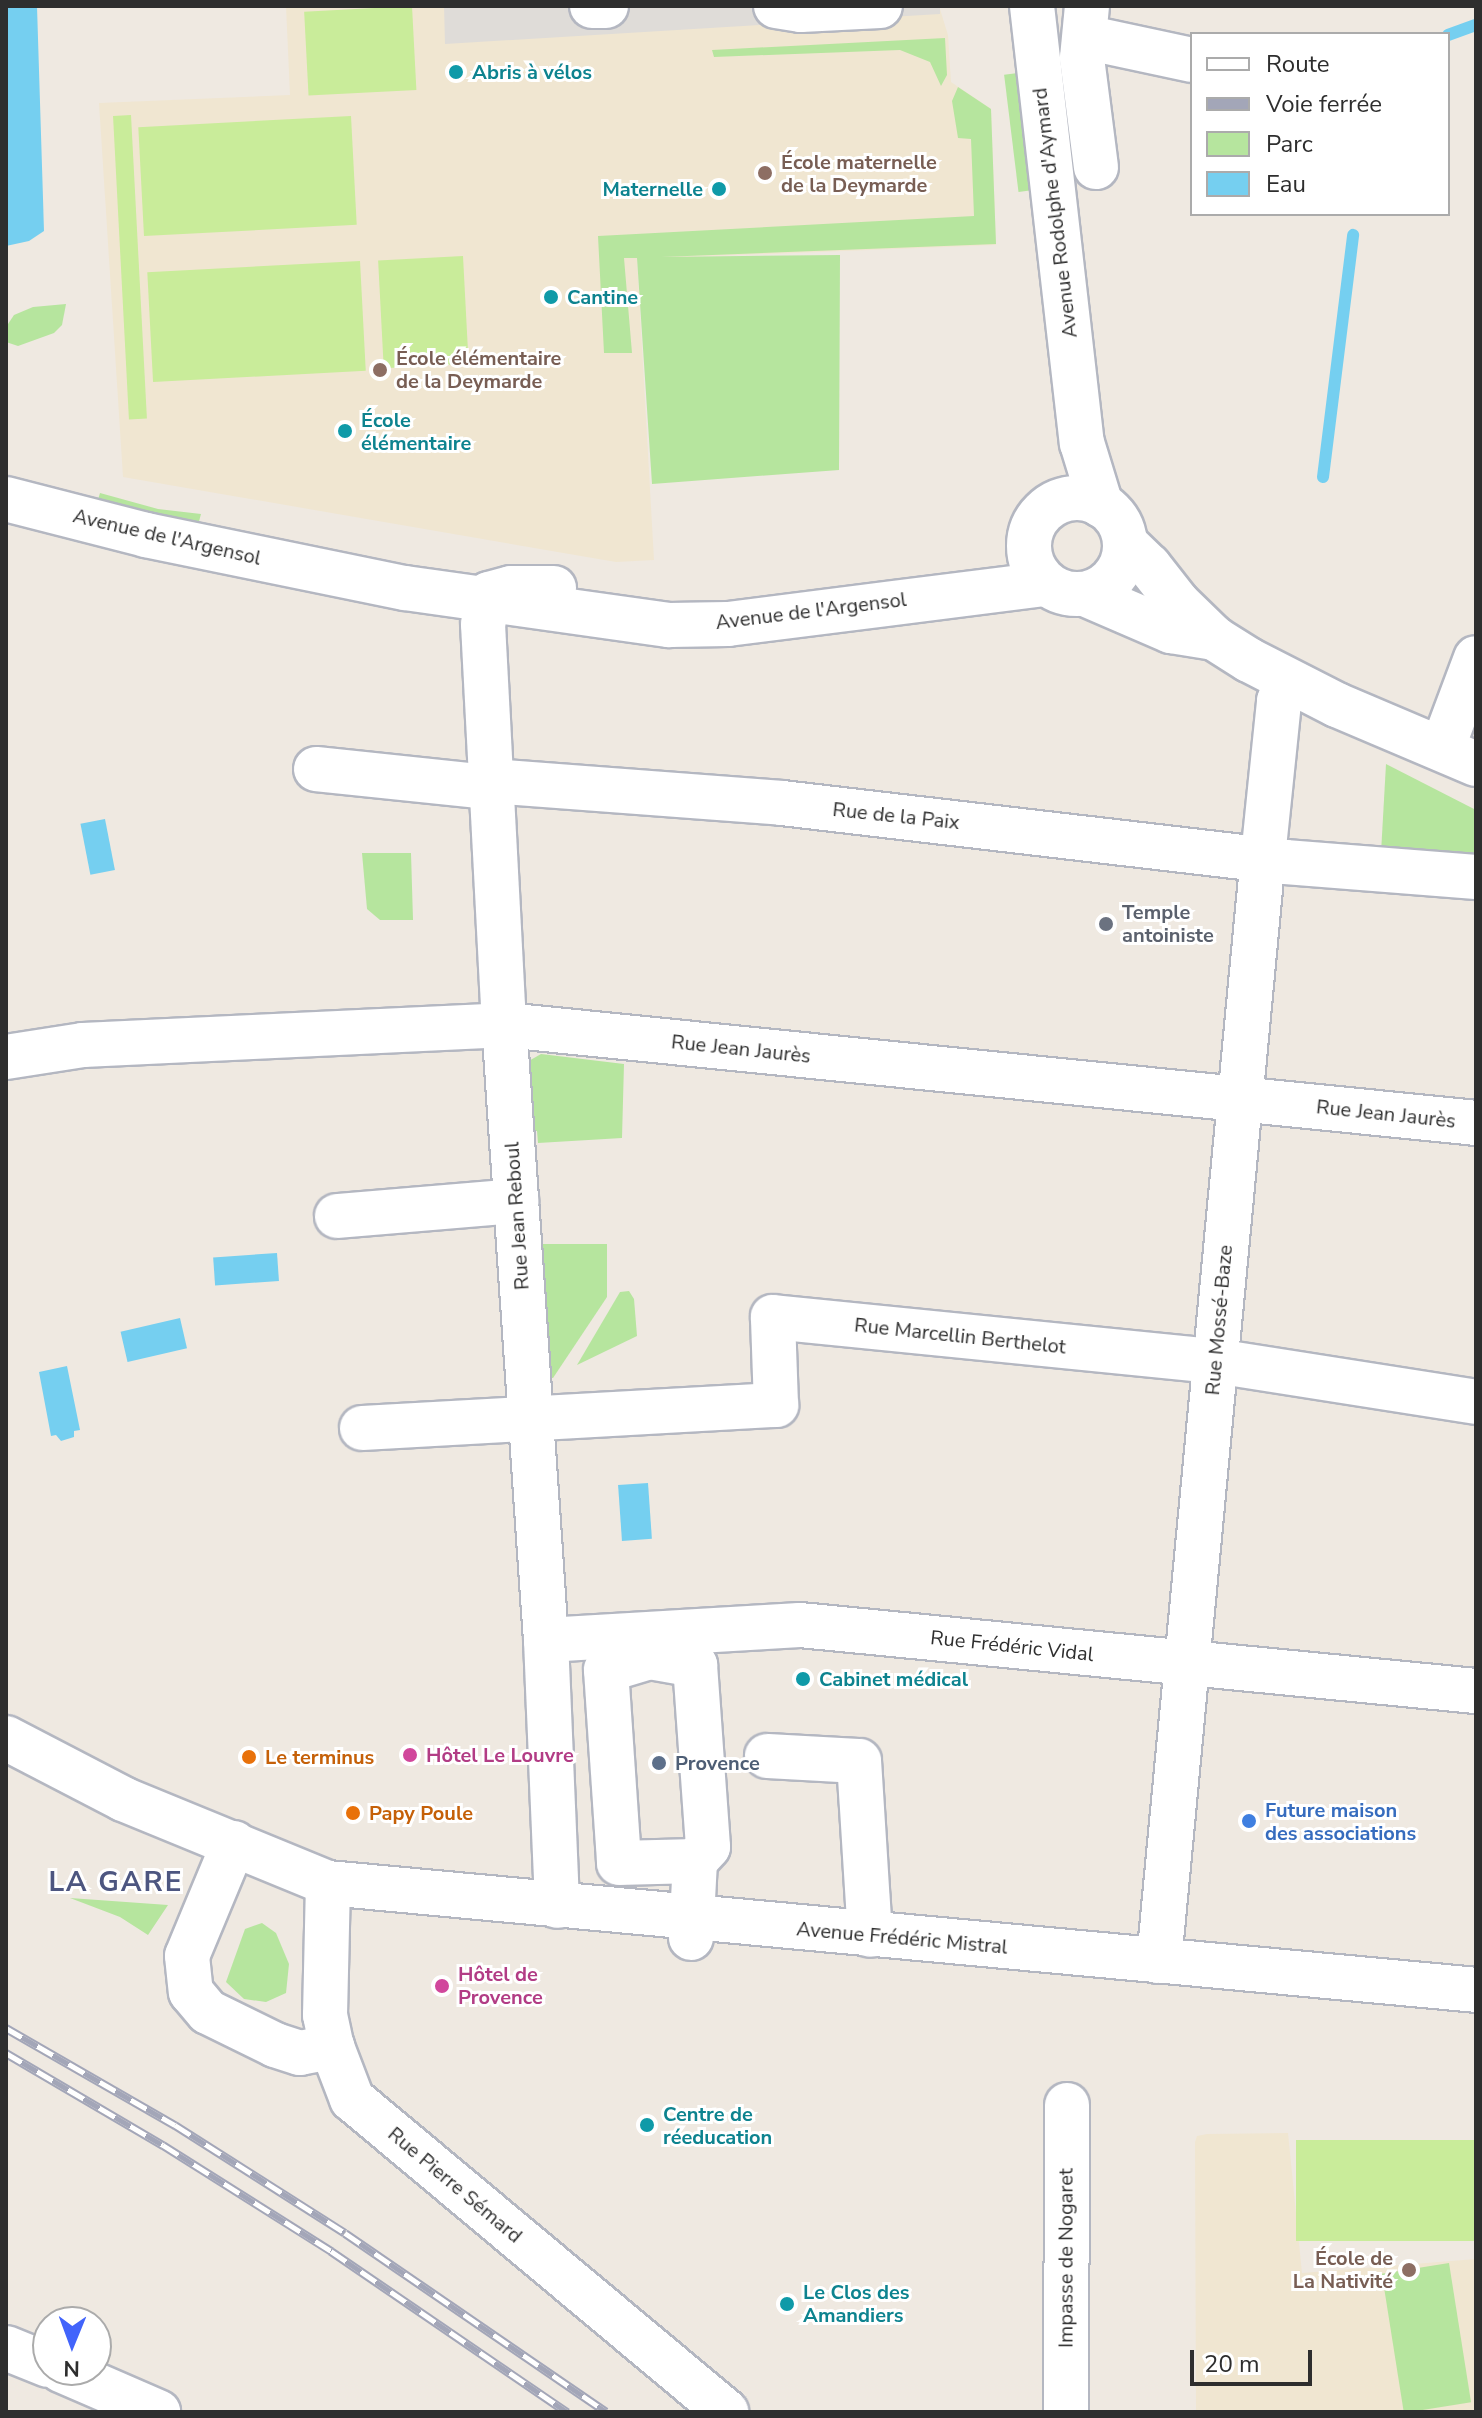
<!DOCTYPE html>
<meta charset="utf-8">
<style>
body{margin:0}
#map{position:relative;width:1482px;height:2418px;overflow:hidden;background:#efe9e1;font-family:"Nunito Sans",sans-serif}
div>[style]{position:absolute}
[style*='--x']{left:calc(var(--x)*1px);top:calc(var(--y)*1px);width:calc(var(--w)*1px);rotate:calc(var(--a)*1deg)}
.education>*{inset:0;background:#f0e6d1}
.green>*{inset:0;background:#b6e59e;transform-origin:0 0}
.pitch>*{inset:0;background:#c9ec9a;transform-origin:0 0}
.plaza>*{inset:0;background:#dfdcd8}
.water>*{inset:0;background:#75cff0;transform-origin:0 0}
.stream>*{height:12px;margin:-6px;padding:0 6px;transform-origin:6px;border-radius:6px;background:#75cff0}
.roads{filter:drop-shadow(2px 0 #b4b7c1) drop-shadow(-2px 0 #b4b7c1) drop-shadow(0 2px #b4b7c1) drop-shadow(0 -2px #b4b7c1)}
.minor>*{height:44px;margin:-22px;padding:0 22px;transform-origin:22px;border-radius:22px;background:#fff}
.minor>.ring{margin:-22px;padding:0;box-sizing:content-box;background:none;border:44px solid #fff;border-radius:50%}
.rail>*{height:9px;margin-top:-4.5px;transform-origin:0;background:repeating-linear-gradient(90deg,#fff 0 18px,#a3a6b8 0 36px);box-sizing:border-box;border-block:2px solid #a3a6b8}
.dots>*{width:22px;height:22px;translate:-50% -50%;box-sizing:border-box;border:4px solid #fff;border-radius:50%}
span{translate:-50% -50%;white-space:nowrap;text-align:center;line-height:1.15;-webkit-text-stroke:6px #fff;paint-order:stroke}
.culture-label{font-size:20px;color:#0d838f;font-weight:700}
.left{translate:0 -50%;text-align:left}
.right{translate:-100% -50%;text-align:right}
.education-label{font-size:20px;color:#785e54;font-weight:700}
.street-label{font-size:20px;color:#2e2e2e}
.worship-label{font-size:20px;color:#5b616d;font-weight:700}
.hotel-label{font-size:20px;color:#b23c85;font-weight:700}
.food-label{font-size:20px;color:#c56008;font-weight:700}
.service-label{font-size:20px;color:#4e5e75;font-weight:700}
.shop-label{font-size:20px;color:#366cbe;font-weight:700}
.district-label{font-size:28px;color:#4d5680;font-weight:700;letter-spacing:2px}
.frame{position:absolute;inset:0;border:8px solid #2e2e2e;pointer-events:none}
.legend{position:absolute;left:1190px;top:32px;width:260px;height:184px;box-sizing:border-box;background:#fff;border:2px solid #ababab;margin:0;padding:10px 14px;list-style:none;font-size:24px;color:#2e2e2e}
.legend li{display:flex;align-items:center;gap:16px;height:40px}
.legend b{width:40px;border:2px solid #ababab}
.north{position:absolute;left:32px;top:2306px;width:80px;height:80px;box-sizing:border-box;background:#fff;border:2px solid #ababab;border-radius:50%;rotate:181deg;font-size:22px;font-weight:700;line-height:32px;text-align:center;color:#2e2e2e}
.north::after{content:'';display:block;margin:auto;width:28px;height:36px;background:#4264fb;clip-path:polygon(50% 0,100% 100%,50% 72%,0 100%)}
.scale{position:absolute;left:1190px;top:2350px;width:122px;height:36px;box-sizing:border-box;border:4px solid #2e2e2e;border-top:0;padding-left:10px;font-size:24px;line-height:28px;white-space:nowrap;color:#2e2e2e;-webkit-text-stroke:6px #fff;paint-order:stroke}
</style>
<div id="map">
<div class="education">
<div style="clip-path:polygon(286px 6px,939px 6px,948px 35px,951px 82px,991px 109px,996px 245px,637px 259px,654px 560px,616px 562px,123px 477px,99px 103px,290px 95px)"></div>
<div style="clip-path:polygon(1288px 2133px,1302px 2273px,1476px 2259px,1476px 2412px,1196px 2412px,1195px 2142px,1197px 2136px,1207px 2134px)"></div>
</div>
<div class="green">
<div style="clip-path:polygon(945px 38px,947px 75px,941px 86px,930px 62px,900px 50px,714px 57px,712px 50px)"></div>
<div style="left:1019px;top:73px;width:118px;height:15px;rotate:83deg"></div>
<div style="clip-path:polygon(958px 87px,991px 109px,996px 244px,661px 257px,840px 255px,839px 470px,652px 484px,637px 258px,624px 258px,632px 353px,604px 353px,598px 236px,974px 216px,971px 139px,958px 138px,952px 101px)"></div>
<div style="clip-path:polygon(66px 304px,62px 325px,54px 333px,18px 346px,6px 342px,6px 327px,14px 315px,33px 307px)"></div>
<div style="clip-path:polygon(100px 493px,158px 509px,201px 514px,197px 529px,97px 503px)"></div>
<div style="clip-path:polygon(1386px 764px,1476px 810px,1476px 859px,1381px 853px)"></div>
<div style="clip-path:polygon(362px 853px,411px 853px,413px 920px,380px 920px,367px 909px)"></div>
<div style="clip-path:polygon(541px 1054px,624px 1064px,622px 1138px,538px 1143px,537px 1131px,532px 1131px,527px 1062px)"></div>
<div style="clip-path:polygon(537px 1244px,607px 1244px,607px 1297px,553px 1378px,544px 1377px)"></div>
<div style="clip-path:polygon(629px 1291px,634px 1299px,637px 1336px,577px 1365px,620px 1292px)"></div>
<div style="clip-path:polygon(70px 1898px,168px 1905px,148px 1935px,120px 1917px)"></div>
<div style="clip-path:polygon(262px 1923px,276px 1933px,289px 1964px,286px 1993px,266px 2002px,244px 1999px,226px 1982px,245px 1929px)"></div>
<div style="left:1449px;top:2263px;width:141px;height:68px;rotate:81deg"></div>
</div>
<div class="pitch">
<div style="left:412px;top:6px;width:84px;height:108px;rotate:87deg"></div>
<div style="left:131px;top:115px;width:304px;height:18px;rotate:87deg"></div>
<div style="left:351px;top:116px;width:109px;height:213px;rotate:87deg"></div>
<div style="left:463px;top:256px;width:108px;height:85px;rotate:87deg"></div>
<div style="left:360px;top:261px;width:110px;height:213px;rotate:87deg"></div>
<div style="left:1476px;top:2140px;width:101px;height:180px;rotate:90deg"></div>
</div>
<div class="plaza">
<div style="clip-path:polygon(444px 6px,940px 6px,940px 14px,445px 44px)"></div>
</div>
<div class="water">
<div style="clip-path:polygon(6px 6px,37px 6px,44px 231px,29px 241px,6px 246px)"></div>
<div style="left:105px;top:819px;width:52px;height:25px;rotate:79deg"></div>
<div style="left:277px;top:1253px;width:28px;height:64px;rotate:86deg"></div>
<div style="left:180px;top:1318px;width:31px;height:61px;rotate:77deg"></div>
<div style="clip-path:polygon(67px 1366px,80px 1430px,74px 1431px,74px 1437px,61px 1441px,56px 1435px,51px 1436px,39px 1372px)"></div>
<div style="left:648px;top:1483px;width:56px;height:30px;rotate:86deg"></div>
</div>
<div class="stream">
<div style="--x:1448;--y:35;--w:30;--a:-20"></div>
<div style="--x:1323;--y:477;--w:244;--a:-82.9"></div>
</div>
<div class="roads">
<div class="minor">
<div style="--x:592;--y:6;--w:14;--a:0"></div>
<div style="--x:776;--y:6;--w:25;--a:9"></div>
<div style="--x:801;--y:10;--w:79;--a:-2.9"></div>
<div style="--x:1032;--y:6;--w:440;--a:83.5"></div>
<div style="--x:1082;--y:443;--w:65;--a:73"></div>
<div style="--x:1087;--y:6;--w:52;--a:95.5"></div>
<div style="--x:1082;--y:58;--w:110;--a:82.7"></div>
<div style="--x:1085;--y:37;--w:109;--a:12.1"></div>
<div class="ring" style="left:1029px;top:498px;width:52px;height:52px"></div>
<div style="--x:6;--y:499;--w:145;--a:14.4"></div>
<div style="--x:146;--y:535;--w:264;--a:11.6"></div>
<div style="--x:405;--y:588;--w:267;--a:8"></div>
<div style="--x:669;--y:625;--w:59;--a:-1"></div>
<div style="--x:728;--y:624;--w:321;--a:-7.2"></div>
<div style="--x:1126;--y:544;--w:32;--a:44"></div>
<div style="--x:1149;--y:566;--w:47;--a:51.9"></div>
<div style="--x:1178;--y:603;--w:50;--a:44.2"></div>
<div style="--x:1214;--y:638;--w:41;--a:32.2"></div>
<div style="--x:1249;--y:660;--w:99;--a:27.1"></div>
<div style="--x:1337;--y:705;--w:151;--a:23"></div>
<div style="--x:554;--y:588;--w:43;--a:180"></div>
<div style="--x:511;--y:588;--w:23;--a:165"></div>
<div style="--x:489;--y:594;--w:31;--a:101"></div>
<div style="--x:483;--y:624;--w:385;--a:87"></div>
<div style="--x:503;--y:1008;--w:633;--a:86.11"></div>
<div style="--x:546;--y:1640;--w:266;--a:87.6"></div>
<div style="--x:1085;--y:594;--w:94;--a:23.3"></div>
<div style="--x:1171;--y:631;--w:44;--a:9.2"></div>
<div style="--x:1442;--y:749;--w:97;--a:-69.5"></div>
<div style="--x:316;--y:769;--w:162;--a:6"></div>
<div style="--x:477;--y:786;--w:15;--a:-20"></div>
<div style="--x:491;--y:781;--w:292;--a:4.3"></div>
<div style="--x:782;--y:803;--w:506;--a:6.69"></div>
<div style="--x:1285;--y:862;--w:192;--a:4.5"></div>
<div style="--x:6;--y:1057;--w:78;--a:-8.9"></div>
<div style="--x:83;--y:1045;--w:422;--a:-2.7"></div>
<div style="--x:505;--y:1025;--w:976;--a:5.76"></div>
<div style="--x:337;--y:1216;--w:180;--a:-4.8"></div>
<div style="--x:362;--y:1428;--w:415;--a:-3.2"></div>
<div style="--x:776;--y:1405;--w:88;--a:-92"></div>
<div style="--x:773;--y:1317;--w:444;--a:5.7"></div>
<div style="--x:1215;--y:1361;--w:264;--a:8.9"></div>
<div style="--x:651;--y:1634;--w:23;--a:92"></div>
<div style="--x:650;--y:1657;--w:46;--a:10.1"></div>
<div style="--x:695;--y:1665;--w:182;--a:85.9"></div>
<div style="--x:708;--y:1847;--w:19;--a:133"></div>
<div style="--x:695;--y:1861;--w:77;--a:93"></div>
<div style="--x:546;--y:1640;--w:254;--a:-3.4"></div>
<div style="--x:800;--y:1625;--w:679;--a:5.58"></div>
<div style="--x:650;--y:1657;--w:46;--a:163.5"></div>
<div style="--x:606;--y:1670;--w:193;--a:86.1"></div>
<div style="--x:619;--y:1863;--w:76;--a:-1.5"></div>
<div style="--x:6;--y:1738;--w:132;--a:27.5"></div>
<div style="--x:123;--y:1799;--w:222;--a:22.3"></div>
<div style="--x:328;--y:1883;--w:1153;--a:5.32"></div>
<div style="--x:767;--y:1756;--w:92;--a:3.1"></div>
<div style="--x:859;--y:1761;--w:174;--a:86.4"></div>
<div style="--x:234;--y:1843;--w:122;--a:112.6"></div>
<div style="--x:187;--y:1956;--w:36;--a:84"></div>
<div style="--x:191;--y:1992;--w:26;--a:50"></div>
<div style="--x:208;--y:2012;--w:75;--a:26.2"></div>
<div style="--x:275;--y:2045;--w:26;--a:18"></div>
<div style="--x:300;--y:2053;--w:33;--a:-11"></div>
<div style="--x:328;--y:1883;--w:132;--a:91.3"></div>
<div style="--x:325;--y:2015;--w:33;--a:78"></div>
<div style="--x:332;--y:2047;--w:56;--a:69"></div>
<div style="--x:352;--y:2099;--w:488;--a:39.9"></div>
<div style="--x:1159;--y:1961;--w:1109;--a:-84.62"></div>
<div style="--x:1263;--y:857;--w:157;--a:-84.1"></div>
<div style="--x:1279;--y:701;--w:22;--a:-63"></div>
<div style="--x:6;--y:2348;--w:45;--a:22"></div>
<div style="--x:61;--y:2370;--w:106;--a:23.4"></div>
<div style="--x:1066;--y:2412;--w:307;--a:-89.8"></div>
</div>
</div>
<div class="rail">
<div style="--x:6;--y:2028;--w:195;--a:29.9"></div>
<div style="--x:175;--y:2125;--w:201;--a:32.4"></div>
<div style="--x:345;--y:2233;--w:316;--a:34.4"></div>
<div style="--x:6;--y:2053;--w:182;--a:30.4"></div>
<div style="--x:163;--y:2145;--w:199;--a:32.2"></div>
<div style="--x:331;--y:2251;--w:286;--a:34.3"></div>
</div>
<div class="dots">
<div style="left:456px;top:72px;background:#0f9aa8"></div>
<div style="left:765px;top:173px;background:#8d6e63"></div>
<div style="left:719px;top:189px;background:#0f9aa8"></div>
<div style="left:551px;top:297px;background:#0f9aa8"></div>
<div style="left:380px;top:370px;background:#8d6e63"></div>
<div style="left:345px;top:431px;background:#0f9aa8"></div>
<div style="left:1106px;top:924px;background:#6b7280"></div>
<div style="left:803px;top:1679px;background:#0f9aa8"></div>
<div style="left:410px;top:1755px;background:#d1479c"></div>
<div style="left:249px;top:1757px;background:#e8710a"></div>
<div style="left:659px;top:1763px;background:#5c6f8a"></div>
<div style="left:353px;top:1813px;background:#e8710a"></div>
<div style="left:1249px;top:1821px;background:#3f7fe0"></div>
<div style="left:442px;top:1986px;background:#d1479c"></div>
<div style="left:647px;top:2125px;background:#0f9aa8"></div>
<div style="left:1409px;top:2270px;background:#8d6e63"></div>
<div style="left:787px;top:2304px;background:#0f9aa8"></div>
</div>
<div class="culture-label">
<span class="left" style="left:472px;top:72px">Abris à vélos</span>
<span class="right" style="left:703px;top:189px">Maternelle</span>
<span class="left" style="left:567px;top:297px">Cantine</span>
<span class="left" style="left:361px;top:432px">École<br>élémentaire</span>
<span class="left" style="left:819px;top:1679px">Cabinet médical</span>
<span class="left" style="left:663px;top:2126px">Centre de<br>réeducation</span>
<span class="left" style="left:803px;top:2304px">Le Clos des<br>Amandiers</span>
</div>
<div class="education-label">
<span class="left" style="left:781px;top:174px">École maternelle<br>de la Deymarde</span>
<span class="left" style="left:396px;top:370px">École élémentaire<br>de la Deymarde</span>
<span class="right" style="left:1393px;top:2270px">École de<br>La Nativité</span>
</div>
<div class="street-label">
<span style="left:1055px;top:213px;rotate:-97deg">Avenue Rodolphe d'Aymard</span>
<span style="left:167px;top:537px;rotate:13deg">Avenue de l'Argensol</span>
<span style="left:811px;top:611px;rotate:-7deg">Avenue de l'Argensol</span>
<span style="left:896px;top:816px;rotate:6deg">Rue de la Paix</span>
<span style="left:741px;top:1049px;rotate:6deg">Rue Jean Jaurès</span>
<span style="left:1386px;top:1114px;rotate:6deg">Rue Jean Jaurès</span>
<span style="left:517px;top:1216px;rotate:-94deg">Rue Jean Reboul</span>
<span style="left:1219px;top:1320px;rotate:-85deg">Rue Mossé-Baze</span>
<span style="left:960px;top:1336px;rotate:6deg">Rue Marcellin Berthelot</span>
<span style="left:1012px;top:1646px;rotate:6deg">Rue Frédéric Vidal</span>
<span style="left:902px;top:1938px;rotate:5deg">Avenue Frédéric Mistral</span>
<span style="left:455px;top:2185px;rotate:40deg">Rue Pierre Sémard</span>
<span style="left:1066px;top:2258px;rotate:-90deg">Impasse de Nogaret</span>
</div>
<div class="worship-label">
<span class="left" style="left:1122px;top:924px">Temple<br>antoiniste</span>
</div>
<div class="hotel-label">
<span class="left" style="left:426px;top:1755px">Hôtel Le Louvre</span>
<span class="left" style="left:458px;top:1986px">Hôtel de<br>Provence</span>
</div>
<div class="food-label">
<span class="left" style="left:265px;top:1757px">Le terminus</span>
<span class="left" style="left:369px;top:1813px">Papy Poule</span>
</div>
<div class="service-label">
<span class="left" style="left:675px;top:1763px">Provence</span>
</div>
<div class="shop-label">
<span class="left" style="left:1265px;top:1822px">Future maison<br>des associations</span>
</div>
<div class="district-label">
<span style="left:116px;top:1882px">LA GARE</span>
</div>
<div class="frame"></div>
<ul class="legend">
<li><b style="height:10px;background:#fff"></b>Route</li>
<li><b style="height:10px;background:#a3a6b8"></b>Voie ferrée</li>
<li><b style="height:22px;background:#b6e59e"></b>Parc</li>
<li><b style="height:22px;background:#75cff0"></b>Eau</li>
</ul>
<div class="north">N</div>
<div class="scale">20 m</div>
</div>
